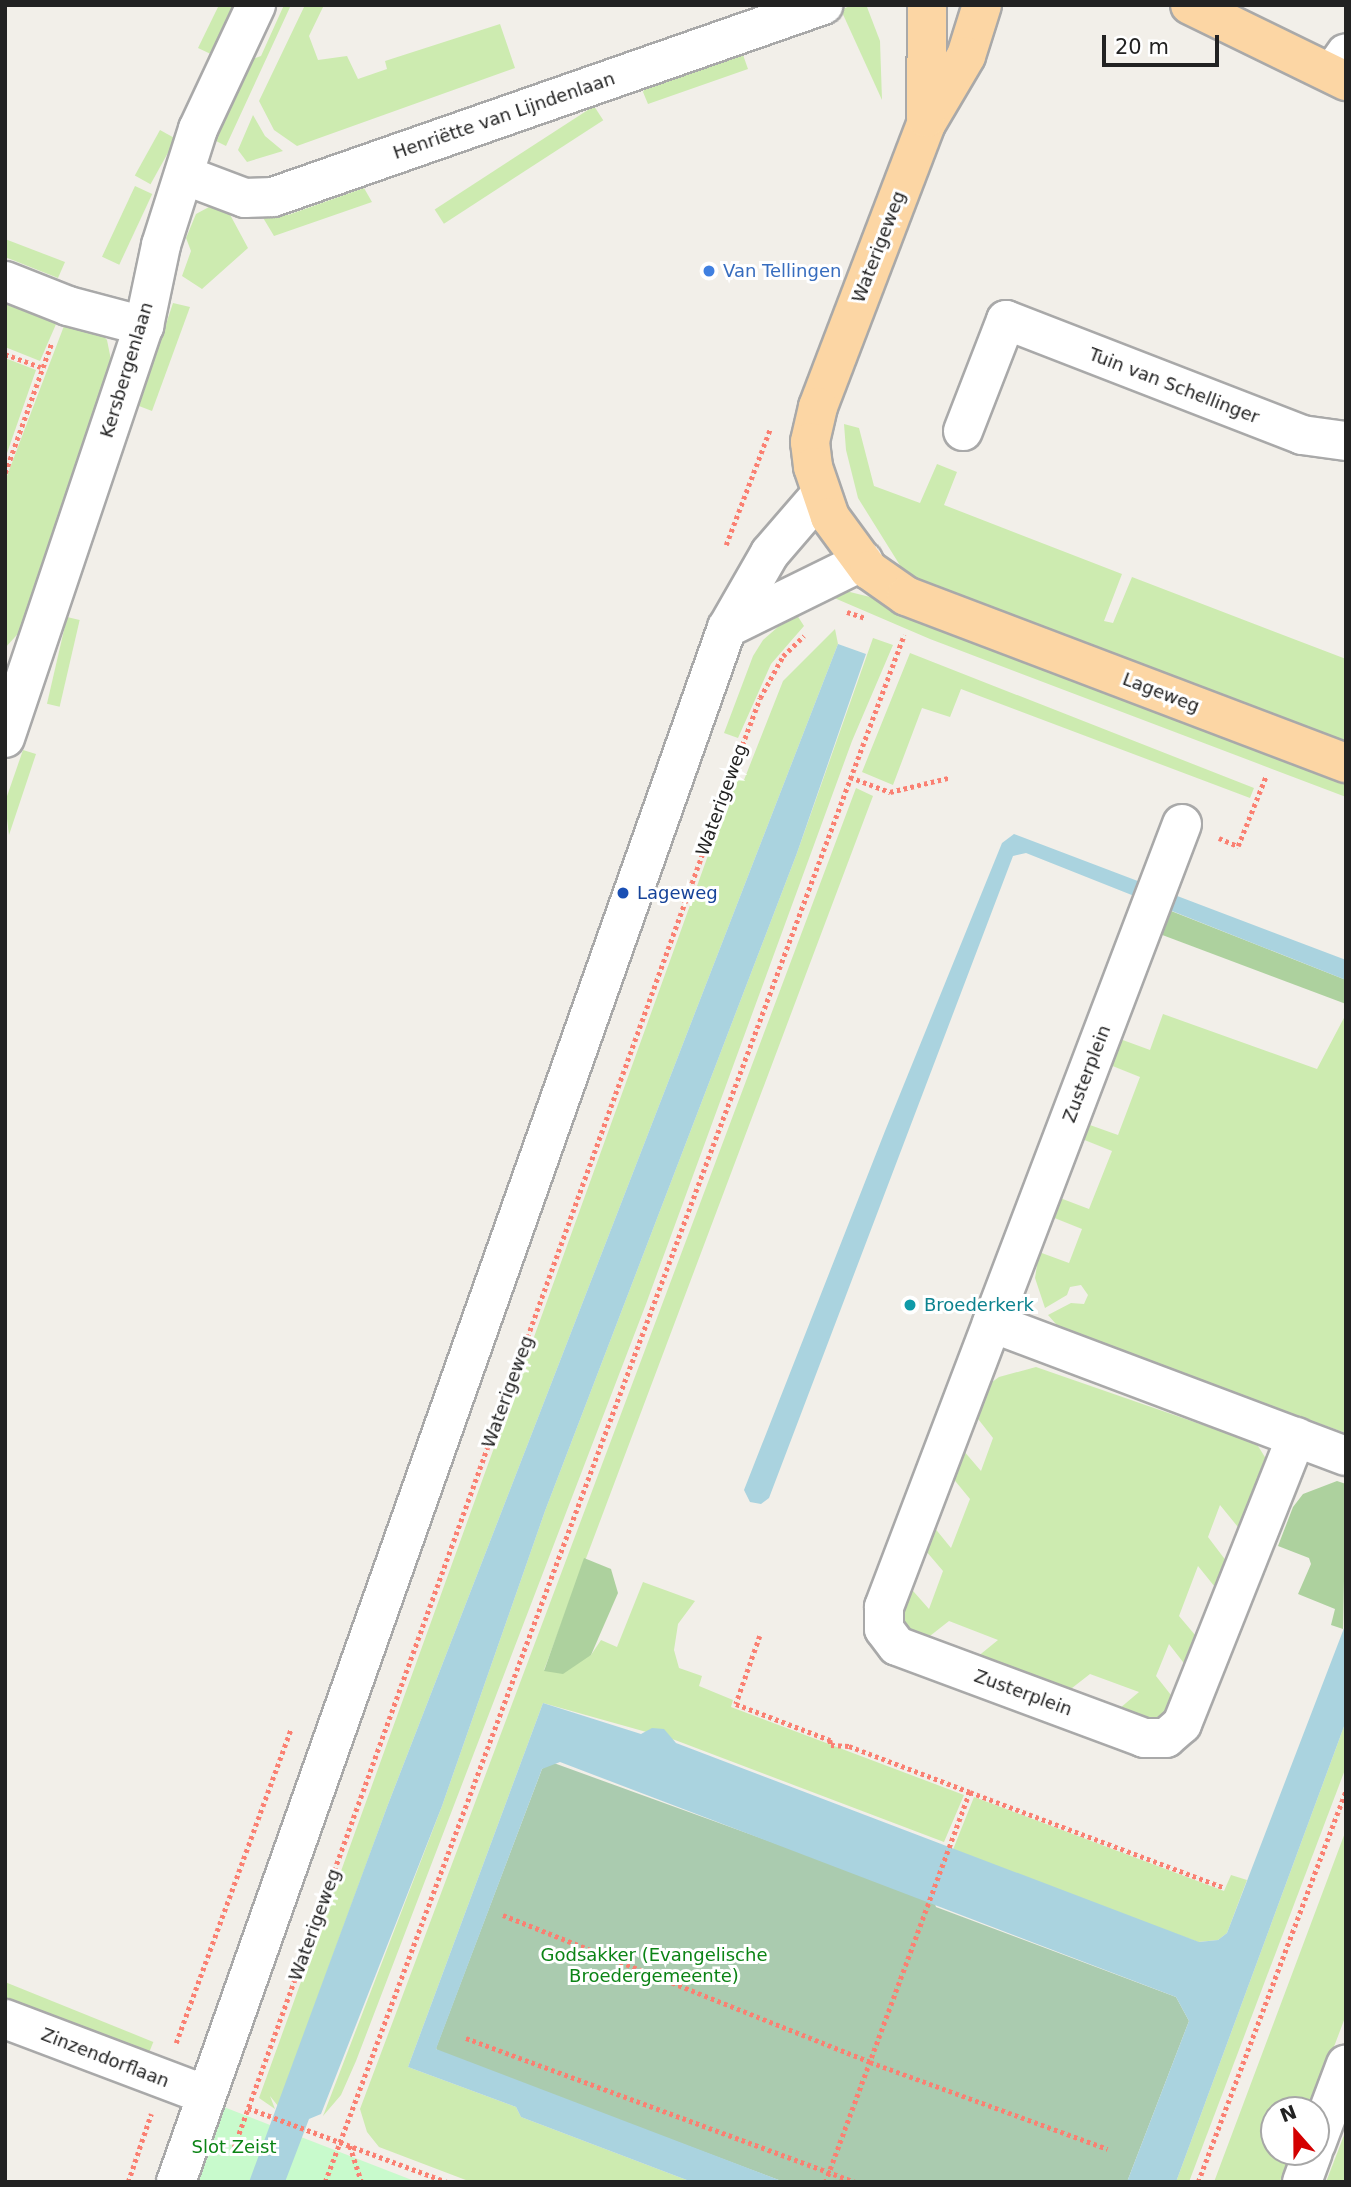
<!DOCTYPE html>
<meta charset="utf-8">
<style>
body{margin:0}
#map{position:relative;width:1351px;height:2187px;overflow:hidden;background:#f2efe9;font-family:"DejaVu Sans",sans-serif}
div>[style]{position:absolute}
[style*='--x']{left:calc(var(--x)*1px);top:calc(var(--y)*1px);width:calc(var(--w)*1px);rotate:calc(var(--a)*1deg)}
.grass>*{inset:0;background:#cdebb0;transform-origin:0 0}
.forest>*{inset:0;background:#add19e}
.cemetery>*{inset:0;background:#aacbaf}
.park>*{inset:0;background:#c8facc}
.water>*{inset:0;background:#aad3df}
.path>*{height:4.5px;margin-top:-2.25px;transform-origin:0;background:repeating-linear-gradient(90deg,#fa8072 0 3.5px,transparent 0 7px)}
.roads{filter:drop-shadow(2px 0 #a9a9a9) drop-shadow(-2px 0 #a9a9a9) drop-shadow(0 2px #a9a9a9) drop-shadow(0 -2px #a9a9a9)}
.minor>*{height:38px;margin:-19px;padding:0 19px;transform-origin:19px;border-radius:19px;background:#fff}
.major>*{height:38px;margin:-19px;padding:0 19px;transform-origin:19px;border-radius:19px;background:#fcd6a4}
.dots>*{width:19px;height:19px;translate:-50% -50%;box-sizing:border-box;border:4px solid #fff;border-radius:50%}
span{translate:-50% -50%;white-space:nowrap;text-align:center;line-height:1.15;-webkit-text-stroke:6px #fff;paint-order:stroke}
.street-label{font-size:18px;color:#222}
.shop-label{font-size:18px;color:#366cbe}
.left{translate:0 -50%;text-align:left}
.transit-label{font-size:18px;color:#164399}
.culture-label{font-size:18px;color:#0d838f}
.park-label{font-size:18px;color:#0c8416}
.frame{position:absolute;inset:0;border:7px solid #222;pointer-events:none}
.north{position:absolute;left:1260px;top:2096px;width:70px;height:70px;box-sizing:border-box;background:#fff;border:2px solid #a7a7a7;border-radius:50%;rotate:339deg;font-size:19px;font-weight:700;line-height:28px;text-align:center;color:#222}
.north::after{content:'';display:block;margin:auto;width:24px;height:32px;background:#d40000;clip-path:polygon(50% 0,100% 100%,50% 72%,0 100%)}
.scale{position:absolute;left:1102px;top:35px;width:117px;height:32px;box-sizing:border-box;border:4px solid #222;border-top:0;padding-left:9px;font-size:21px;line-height:24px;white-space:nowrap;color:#222;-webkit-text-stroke:5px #fff;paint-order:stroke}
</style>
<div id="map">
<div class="grass">
<div style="clip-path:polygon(219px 5px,235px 5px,215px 56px,198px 48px)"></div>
<div style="clip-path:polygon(284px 5px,291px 5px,226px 146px,212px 139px,244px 62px,261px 56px)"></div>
<div style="clip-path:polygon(305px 5px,324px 5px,309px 36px,318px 60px,347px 56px,358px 79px,387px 69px,385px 61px,500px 24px,515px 68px,297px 146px,274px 130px,259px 101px)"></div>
<div style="clip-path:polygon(852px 5px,867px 7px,880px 41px,882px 100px,841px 10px)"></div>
<div style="clip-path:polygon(732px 49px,742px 52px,748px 69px,648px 104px,643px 92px,649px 77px,662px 83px,727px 60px)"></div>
<div style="left:594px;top:106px;width:17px;height:190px;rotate:57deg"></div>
<div style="clip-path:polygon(253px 115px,265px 136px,283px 151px,247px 162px,238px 150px)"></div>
<div style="left:160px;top:130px;width:18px;height:52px;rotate:29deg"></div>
<div style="left:135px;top:186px;width:19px;height:78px;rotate:25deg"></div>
<div style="clip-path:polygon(364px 188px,372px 202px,274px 236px,262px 216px,274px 208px,288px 215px)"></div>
<div style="clip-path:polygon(209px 207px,227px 209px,248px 248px,202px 289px,182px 276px,191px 251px,186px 238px,196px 214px)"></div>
<div style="clip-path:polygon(5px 239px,65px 262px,58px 278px,5px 257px)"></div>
<div style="clip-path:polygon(5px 294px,60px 315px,40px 361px,5px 347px)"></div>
<div style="clip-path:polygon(173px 303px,190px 307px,152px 411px,139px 406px)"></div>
<div style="clip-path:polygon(67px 318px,99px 331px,107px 340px,112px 365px,25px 626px,5px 648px,5px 481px)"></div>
<div style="clip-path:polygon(5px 358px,36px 370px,5px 459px)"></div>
<div style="clip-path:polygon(844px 424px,859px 428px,874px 486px,920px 503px,937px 464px,957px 472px,944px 505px,1122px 574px,1104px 621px,1113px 623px,1132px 577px,1346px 659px,1346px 745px,906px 575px,858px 498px,846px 450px)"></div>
<div style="clip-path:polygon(846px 591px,874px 598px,911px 619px,1346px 784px,1346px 797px,930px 639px,825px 594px)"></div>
<div style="clip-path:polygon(795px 612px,804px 626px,771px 664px,738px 738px,724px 733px,753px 656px,763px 640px)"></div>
<div style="left:67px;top:617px;width:13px;height:89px;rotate:13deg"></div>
<div style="clip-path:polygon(835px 629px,838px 644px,387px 1807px,278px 2106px,270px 2096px,275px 2109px,259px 2098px,736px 778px,744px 780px,783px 681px)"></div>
<div style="clip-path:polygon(873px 638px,893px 645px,852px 741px,646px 1304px,356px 2061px,341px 2095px,323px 2116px,442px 1806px,545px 1511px,797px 853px)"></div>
<div style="clip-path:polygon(910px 653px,1254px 788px,1250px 798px,961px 689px,950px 717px,922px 708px,893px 785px,862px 772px)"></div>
<div style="clip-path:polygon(23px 750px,36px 754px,9px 835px,5px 802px)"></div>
<div style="clip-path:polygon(856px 788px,873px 796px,544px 1670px,591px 1655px,601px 1640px,617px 1647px,643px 1582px,695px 1601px,678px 1624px,674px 1650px,679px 1668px,702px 1676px,699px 1686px,733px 1700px,731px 1707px,964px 1795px,944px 1842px,675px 1740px,543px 1703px,408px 2067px,516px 2107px,521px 2117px,692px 2182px,471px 2182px,379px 2147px,367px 2132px,360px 2109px)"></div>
<div style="clip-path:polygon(1163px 1014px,1317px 1069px,1346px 1014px,1346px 1433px,1063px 1332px,1048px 1315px,1071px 1303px,1084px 1304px,1088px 1295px,1081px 1285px,1070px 1287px,1067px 1295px,1045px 1308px,1035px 1278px,1039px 1252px,1069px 1263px,1082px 1229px,1052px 1217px,1060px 1198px,1089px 1209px,1112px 1151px,1082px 1139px,1087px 1124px,1118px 1135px,1140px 1077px,1110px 1065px,1120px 1039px,1150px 1050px)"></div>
<div style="clip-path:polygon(1036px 1367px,1249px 1441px,1258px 1446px,1268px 1462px,1242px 1532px,1220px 1505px,1208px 1537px,1230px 1566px,1219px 1592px,1198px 1566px,1179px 1616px,1201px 1642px,1190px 1671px,1169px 1644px,1156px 1676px,1178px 1704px,1160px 1722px,1113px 1714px,1139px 1692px,1090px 1674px,1063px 1695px,971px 1662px,998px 1640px,949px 1621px,921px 1643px,902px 1623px,906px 1583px,929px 1609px,943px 1571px,920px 1544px,929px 1521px,951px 1548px,970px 1499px,947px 1471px,957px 1443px,981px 1471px,993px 1438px,971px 1410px,984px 1388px,999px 1377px)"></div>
<div style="clip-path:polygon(1346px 1721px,1346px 1767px,1189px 2182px,1176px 2182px)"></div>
<div style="clip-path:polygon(974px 1797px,1224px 1891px,1231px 1875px,1247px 1880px,1227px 1933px,1218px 1940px,1198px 1942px,952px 1852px)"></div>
<div style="clip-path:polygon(1346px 1830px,1346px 2015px,1310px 2110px,1274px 2110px,1274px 2152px,1295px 2152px,1283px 2182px,1214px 2182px)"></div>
<div style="left:5px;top:1982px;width:160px;height:15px;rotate:22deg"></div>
<div style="clip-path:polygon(1346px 2130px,1346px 2182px,1326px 2182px)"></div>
</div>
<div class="forest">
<div style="clip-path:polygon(1166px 909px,1346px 980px,1346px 1004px,1157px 933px)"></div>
<div style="clip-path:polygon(1337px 1481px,1346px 1484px,1343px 1629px,1331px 1625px,1335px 1609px,1298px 1594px,1311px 1564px,1309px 1558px,1278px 1546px,1293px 1507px,1303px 1494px)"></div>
<div style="clip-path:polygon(584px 1558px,611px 1569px,618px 1593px,591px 1655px,563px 1674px,544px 1671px)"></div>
</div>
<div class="cemetery">
<div style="clip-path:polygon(551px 1762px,934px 1901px,936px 1907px,1176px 1997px,1189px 2021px,1127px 2182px,784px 2182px,438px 2052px,436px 2048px,542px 1769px)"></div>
</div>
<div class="park">
<div style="clip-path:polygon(211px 2102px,417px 2182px,185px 2182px)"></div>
</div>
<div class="water">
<div style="clip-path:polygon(838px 644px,866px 654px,797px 853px,545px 1511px,442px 1806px,321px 2114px,309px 2119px,285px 2182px,249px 2182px,387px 1807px)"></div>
<div style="clip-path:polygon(1014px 834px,1346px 960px,1346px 980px,1026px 853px,1013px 856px,769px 1498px,761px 1504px,750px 1502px,744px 1490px,885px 1131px,1002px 843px)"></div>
<div style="clip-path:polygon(1346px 1623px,1346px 1721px,1176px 2182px,1127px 2182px,1189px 2021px,1176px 1997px,560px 1762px,542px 1769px,436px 2049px,784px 2182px,692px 2182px,521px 2117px,516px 2107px,408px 2067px,543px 1703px,641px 1734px,652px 1728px,664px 1729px,676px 1743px,1199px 1942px,1218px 1940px,1227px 1933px)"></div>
</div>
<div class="path">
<div style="--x:5;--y:354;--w:38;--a:20"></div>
<div style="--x:5;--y:473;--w:139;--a:-70.3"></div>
<div style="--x:726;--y:545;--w:124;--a:-69.2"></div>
<div style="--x:847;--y:612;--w:19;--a:18"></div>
<div style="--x:850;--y:777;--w:43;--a:20.6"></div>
<div style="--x:890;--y:792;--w:60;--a:-13.6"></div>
<div style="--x:1219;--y:838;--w:21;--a:23"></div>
<div style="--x:1238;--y:846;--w:75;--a:-68.2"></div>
<div style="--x:760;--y:1636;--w:72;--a:109.4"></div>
<div style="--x:736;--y:1704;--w:101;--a:21"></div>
<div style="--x:830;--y:1740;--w:5;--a:79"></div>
<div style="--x:831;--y:1745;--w:18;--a:3"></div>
<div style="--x:849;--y:1746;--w:129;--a:20.8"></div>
<div style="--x:970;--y:1792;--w:416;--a:110.3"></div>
<div style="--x:970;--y:1792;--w:270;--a:20.6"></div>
<div style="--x:503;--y:1915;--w:395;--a:21.8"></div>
<div style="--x:870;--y:2062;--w:253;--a:20.1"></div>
<div style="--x:466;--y:2038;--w:416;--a:20.3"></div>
<div style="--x:176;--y:2043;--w:334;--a:-69.9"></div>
<div style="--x:248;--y:2108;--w:212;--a:20.4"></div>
<div style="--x:350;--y:2146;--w:38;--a:72"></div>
<div style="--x:234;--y:2147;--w:1442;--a:-70.09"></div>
<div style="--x:725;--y:791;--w:99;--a:-69.4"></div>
<div style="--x:760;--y:698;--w:48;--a:-61.3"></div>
<div style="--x:783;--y:656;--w:29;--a:-44"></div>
<div style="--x:128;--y:2182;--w:72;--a:-71.3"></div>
<div style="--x:325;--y:2182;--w:1652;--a:-69.48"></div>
<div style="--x:1198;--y:2182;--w:418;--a:-69.3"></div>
</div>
<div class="roads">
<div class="minor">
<div style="--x:1332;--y:73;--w:24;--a:-55"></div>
<div style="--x:184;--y:175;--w:65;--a:20.7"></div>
<div style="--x:245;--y:198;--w:28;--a:-2"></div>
<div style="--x:273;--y:197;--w:583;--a:-19.24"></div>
<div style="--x:5;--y:281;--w:68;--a:21.6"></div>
<div style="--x:68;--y:306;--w:79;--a:14.7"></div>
<div style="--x:963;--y:431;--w:119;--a:-68.8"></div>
<div style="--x:1006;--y:320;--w:318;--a:21.2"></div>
<div style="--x:1302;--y:435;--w:44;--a:7.8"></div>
<div style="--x:727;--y:628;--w:152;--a:-26.2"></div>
<div style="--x:5;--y:738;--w:435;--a:-71.4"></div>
<div style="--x:144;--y:326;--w:83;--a:-78.1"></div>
<div style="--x:161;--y:245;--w:122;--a:-72.3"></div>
<div style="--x:198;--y:129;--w:137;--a:-64.9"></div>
<div style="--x:1182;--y:824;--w:838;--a:110.84"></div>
<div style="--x:884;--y:1607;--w:22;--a:90"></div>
<div style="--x:884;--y:1629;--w:21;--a:53"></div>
<div style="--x:897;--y:1646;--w:264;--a:20.4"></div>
<div style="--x:1144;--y:1738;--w:22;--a:0"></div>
<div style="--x:1166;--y:1738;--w:21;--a:-41"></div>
<div style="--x:1182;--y:1724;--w:309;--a:-68.3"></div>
<div style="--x:992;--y:1323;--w:378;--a:20.6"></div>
<div style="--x:5;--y:2019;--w:215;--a:20.7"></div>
<div style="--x:1316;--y:2144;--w:85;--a:-69.4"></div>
<div style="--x:176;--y:2182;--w:1649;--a:-70.48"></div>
<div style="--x:727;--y:628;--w:86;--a:-60.2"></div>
<div style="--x:770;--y:553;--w:78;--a:-49.2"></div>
<div style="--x:1302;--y:2182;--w:32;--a:-70"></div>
</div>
<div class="major">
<div style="--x:982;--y:5;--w:53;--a:107.4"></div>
<div style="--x:966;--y:56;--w:79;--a:120.5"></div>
<div style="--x:926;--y:124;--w:303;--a:110.9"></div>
<div style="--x:818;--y:407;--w:36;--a:103"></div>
<div style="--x:810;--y:442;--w:25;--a:83"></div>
<div style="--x:813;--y:467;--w:53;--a:71.2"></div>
<div style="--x:830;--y:517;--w:66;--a:53.7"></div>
<div style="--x:869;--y:570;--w:45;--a:35.1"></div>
<div style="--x:906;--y:596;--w:471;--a:20.8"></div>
<div style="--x:1190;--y:5;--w:174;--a:26"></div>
<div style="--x:926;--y:118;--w:113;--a:-89.5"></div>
</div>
</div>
<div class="dots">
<div style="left:709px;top:271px;background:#3f7fe0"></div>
<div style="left:623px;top:893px;background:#1a4fb4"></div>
<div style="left:910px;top:1305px;background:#0f9aa8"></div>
</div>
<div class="street-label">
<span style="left:504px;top:116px;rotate:-19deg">Henriëtte van Lijndenlaan</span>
<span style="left:879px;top:247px;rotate:-69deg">Waterigeweg</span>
<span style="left:127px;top:370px;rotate:-73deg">Kersbergenlaan</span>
<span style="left:1174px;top:386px;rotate:21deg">Tuin van Schellinger</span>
<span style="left:1161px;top:693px;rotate:21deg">Lageweg</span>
<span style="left:722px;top:800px;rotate:-70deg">Waterigeweg</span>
<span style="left:1087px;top:1074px;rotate:-69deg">Zusterplein</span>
<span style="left:508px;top:1392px;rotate:-70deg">Waterigeweg</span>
<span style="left:1023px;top:1693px;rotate:20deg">Zusterplein</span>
<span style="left:315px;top:1925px;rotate:-70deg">Waterigeweg</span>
<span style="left:105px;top:2058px;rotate:21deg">Zinzendorflaan</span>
</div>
<div class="shop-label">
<span class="left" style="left:723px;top:271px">Van Tellingen</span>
</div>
<div class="transit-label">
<span class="left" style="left:637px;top:893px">Lageweg</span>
</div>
<div class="culture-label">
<span class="left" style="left:924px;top:1305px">Broederkerk</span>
</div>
<div class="park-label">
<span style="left:654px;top:1966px">Godsakker (Evangelische<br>Broedergemeente)</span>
<span style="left:234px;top:2147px">Slot Zeist</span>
</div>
<div class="frame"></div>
<div class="north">N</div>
<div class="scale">20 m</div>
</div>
